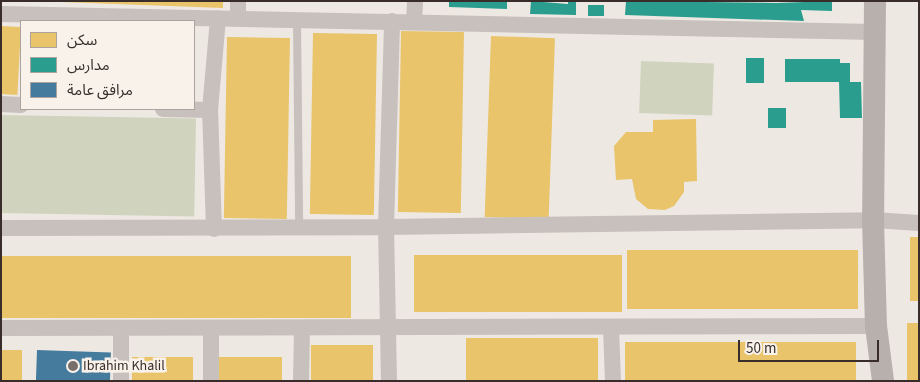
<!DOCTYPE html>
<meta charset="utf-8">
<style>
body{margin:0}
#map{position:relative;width:920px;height:382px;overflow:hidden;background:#eee8e3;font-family:"Source Sans 3","Noto Sans Arabic",sans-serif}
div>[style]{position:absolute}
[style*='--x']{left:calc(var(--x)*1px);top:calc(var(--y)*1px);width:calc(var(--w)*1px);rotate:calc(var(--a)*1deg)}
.green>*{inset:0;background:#d0d3be;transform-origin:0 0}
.homes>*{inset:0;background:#e9c46a;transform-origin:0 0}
.schools>*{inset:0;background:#2a9d8f;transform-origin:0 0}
.public>*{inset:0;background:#457b9d;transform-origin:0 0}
.lane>*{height:8px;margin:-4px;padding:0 4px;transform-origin:4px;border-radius:4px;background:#c7c0bc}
.street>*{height:16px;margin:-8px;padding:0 8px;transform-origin:8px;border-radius:8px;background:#c7c0bc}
.secondary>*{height:22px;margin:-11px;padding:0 11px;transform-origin:11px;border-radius:11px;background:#b8b0ac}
.dots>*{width:14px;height:14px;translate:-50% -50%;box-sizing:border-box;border:2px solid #f9f2eb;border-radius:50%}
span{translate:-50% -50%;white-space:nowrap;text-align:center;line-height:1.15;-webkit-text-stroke:5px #f9f2eb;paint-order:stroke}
.poi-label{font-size:14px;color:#382d2a}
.left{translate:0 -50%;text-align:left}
.frame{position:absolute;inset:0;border:2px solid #382d2a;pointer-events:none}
.legend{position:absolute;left:20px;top:20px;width:175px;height:90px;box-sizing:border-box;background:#f9f2eb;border:1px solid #aca39e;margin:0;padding:6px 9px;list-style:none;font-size:15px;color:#382d2a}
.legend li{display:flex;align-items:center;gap:10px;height:25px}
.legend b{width:25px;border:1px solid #aca39e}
.scale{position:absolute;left:738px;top:340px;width:141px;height:22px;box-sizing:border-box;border:2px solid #382d2a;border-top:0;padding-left:6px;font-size:15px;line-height:18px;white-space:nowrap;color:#382d2a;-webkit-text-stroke:4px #f9f2eb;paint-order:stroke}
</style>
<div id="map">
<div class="green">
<div style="left:641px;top:61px;width:73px;height:52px;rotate:2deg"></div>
<div style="left:1px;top:115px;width:195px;height:98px;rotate:1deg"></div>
</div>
<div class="homes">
<div style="clip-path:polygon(35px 1px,223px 1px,223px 8px)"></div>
<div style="left:1px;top:26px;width:20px;height:68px;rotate:3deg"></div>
<div style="left:401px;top:31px;width:63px;height:181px;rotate:1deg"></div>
<div style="left:313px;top:33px;width:64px;height:181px;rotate:1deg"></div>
<div style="left:491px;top:36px;width:64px;height:181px;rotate:2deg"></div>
<div style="left:227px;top:37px;width:63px;height:181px;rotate:1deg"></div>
<div style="clip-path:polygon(696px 119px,697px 181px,684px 182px,684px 192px,674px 206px,665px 210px,648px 209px,636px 199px,632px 179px,616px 180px,614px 146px,626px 132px,653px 132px,653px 120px)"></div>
<div style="left:910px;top:237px;width:9px;height:64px"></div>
<div style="left:858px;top:250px;width:59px;height:231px;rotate:90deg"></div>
<div style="left:622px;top:255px;width:57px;height:208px;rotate:90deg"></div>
<div style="left:1px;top:256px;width:350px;height:62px"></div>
<div style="left:907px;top:323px;width:12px;height:58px"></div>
<div style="left:598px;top:338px;width:43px;height:132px;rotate:90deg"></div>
<div style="left:856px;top:342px;width:39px;height:231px;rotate:90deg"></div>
<div style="left:311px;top:345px;width:62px;height:36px"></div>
<div style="left:1px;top:350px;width:21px;height:31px"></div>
<div style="left:193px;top:357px;width:24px;height:61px;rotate:90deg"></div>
<div style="left:219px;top:357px;width:63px;height:24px"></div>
</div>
<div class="schools">
<div style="clip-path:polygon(449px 1px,507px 1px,507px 9px,449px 7px)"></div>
<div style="clip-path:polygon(531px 1px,568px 4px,568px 1px,576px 1px,576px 15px,530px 14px)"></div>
<div style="clip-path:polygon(626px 1px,777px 3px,832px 1px,832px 11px,801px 10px,804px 21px,625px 15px)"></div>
<div style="left:588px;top:5px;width:16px;height:11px"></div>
<div style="left:746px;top:58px;width:18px;height:25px"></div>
<div style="clip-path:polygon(785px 59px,840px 59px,840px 63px,850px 63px,850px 82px,861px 82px,862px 118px,840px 118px,839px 82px,785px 82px)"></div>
<div style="left:768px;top:108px;width:18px;height:20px"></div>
</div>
<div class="public">
<div style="left:37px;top:350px;width:74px;height:31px;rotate:2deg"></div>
</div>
<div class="lane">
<div style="--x:297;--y:19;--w:208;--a:89.4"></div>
</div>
<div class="street">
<div style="--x:1;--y:14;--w:874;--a:1.18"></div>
<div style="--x:238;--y:18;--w:17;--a:-90"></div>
<div style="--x:414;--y:22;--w:21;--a:-87"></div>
<div style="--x:1;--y:104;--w:20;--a:3"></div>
<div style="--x:163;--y:109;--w:47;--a:1.2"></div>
<div style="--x:1;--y:228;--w:385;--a:-0.1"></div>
<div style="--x:386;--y:227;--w:487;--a:-0.8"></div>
<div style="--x:873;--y:220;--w:46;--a:3.7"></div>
<div style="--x:214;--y:229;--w:119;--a:-91.9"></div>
<div style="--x:210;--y:110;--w:92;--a:-85"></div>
<div style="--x:611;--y:327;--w:54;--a:87.9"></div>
<div style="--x:1;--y:328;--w:875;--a:-0.13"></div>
<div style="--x:121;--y:330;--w:51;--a:90"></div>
<div style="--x:211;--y:381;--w:52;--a:-90"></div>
<div style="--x:301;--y:381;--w:52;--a:-88.9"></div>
<div style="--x:389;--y:381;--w:154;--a:-91.1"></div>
<div style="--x:386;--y:227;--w:206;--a:-88.3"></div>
</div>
<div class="secondary">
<div style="--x:875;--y:1;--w:219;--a:90.5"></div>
<div style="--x:873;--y:220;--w:106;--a:88.4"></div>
<div style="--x:876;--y:326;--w:55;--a:82.7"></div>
</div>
<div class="dots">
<div style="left:73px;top:366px;background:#786e6b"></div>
</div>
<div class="poi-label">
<span class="left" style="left:83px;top:366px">Ibrahim Khalil</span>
</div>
<div class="frame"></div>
<ul class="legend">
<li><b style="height:14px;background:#e9c46a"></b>سكن</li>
<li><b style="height:14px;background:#2a9d8f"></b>مدارس</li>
<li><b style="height:14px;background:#457b9d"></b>مرافق عامة</li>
</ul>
<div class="scale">50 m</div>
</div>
